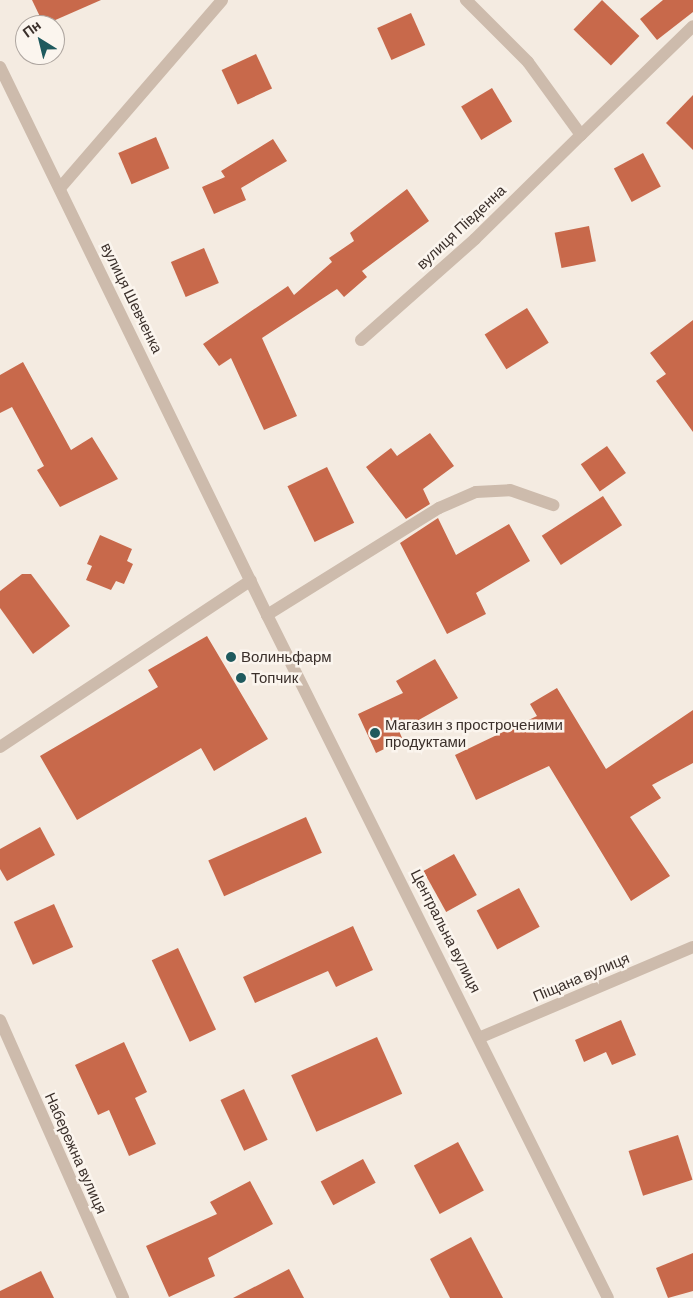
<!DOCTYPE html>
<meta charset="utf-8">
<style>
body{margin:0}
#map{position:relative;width:693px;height:1298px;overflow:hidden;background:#f4ebe1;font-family:Barlow,sans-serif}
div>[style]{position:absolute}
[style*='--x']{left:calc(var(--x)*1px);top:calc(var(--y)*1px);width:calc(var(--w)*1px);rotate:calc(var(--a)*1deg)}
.building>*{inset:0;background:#c8694b;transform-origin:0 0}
.minor>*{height:12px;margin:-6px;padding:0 6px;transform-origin:6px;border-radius:6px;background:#cdbbac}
.dots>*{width:14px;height:14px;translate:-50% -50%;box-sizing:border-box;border:2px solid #fbf5ee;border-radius:50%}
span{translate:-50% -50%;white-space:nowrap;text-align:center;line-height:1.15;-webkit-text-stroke:5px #fbf5ee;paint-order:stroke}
.street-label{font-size:15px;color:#3b302b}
.poi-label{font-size:15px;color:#3b302b}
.left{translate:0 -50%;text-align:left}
.north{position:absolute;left:15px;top:15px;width:50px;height:50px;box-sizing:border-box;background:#fbf5ee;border:1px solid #aea6a0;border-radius:50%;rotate:324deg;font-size:14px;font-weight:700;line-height:20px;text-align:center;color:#3b302b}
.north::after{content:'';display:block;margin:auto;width:18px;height:22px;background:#1f5a5e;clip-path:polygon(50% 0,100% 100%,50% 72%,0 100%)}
</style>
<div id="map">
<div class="building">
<div style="clip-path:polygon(32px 0,101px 0,44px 25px)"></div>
<div style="left:602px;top:0;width:52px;height:41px;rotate:44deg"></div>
<div style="clip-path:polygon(663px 0,693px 0,693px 12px,657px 40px,640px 19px)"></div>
<div style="left:411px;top:13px;width:35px;height:37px;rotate:66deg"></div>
<div style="left:256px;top:54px;width:38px;height:38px;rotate:65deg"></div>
<div style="left:492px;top:88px;width:39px;height:36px;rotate:59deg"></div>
<div style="clip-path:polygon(693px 95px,693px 150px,666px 123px)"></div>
<div style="left:156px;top:137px;width:34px;height:41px;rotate:67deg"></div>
<div style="clip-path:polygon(273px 139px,287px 161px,241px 188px,246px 200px,214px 214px,202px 187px,225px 177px,221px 171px)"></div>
<div style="left:643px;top:153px;width:38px;height:33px;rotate:62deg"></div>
<div style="clip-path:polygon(407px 189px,429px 221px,362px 271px,367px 277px,344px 297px,337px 289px,262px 338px,297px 416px,264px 430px,231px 358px,219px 366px,203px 344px,288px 286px,294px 295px,332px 262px,329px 258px,354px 241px,350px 233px)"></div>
<div style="left:589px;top:226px;width:36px;height:35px;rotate:79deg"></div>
<div style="left:204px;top:248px;width:38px;height:36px;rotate:67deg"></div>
<div style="left:527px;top:308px;width:41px;height:50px;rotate:58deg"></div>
<div style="clip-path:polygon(693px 320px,693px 432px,656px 381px,666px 374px,650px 353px)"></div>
<div style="clip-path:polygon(23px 362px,71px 450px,92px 437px,118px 479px,60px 507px,37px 470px,44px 466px,12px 407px,0 413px,0 375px)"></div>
<div style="clip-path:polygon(430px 433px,454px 466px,423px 489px,430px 504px,406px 519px,366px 467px,391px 448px,397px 456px)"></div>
<div style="left:607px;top:446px;width:33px;height:32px;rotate:55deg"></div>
<div style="left:327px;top:467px;width:62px;height:44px;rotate:64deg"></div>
<div style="left:603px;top:496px;width:35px;height:73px;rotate:57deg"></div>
<div style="clip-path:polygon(438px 518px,456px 555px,509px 524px,530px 561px,476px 593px,486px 614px,447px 634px,400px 543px)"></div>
<div style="clip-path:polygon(100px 535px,132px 549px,127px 561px,133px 564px,124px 584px,116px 581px,111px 590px,86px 580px,92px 566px,87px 564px)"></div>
<div style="clip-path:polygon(22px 574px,31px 574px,70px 626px,33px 654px,0 608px,0 591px)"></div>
<div style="clip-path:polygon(207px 636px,268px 739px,214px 771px,201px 748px,77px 820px,40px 756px,158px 687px,148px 670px)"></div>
<div style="clip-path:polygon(435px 659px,458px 698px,399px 731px,403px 740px,376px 753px,358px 714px,403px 693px,396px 681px)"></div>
<div style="clip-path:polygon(557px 688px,606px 769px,693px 710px,693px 763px,652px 785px,661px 798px,630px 817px,670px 876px,631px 901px,549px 766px,476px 800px,455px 755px,537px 716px,530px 704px)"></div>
<div style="left:306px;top:817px;width:39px;height:107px;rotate:66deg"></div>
<div style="clip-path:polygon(40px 827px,55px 855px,7px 881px,0 869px,0 849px)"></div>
<div style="left:454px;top:854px;width:47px;height:35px;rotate:61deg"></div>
<div style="left:519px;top:888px;width:44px;height:48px;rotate:62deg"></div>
<div style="left:54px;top:904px;width:47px;height:44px;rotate:66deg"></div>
<div style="clip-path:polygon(353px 926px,373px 970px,336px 987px,328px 971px,255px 1003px,243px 977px)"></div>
<div style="left:178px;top:948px;width:90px;height:29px;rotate:65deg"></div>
<div style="clip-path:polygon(621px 1020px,636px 1055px,612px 1065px,606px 1052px,584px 1062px,575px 1040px)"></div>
<div style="left:377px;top:1037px;width:62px;height:94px;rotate:66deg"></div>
<div style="clip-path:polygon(124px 1042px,147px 1092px,135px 1098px,156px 1144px,129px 1156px,109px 1110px,98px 1115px,75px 1065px)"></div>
<div style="left:244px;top:1089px;width:56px;height:26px;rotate:65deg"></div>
<div style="left:678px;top:1135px;width:47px;height:52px;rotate:72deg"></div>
<div style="left:458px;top:1142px;width:55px;height:50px;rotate:62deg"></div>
<div style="left:363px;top:1159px;width:27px;height:48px;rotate:62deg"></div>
<div style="clip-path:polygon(250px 1181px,273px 1224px,208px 1258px,215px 1276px,169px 1297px,146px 1246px,217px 1214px,210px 1202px)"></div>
<div style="clip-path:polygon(471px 1237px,503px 1298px,450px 1298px,430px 1259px)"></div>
<div style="clip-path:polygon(693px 1253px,693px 1291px,668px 1298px,656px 1268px)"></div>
<div style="clip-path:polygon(289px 1269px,304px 1298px,233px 1298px)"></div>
<div style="clip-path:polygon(41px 1271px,54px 1298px,0 1298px,0 1291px)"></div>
</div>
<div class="minor">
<div style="--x:0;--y:67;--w:610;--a:64.02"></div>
<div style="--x:267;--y:615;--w:763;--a:63.47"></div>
<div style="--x:581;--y:135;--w:156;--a:-44.2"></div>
<div style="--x:60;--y:188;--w:248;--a:-49.2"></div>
<div style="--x:361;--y:340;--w:152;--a:-41.5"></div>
<div style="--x:475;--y:239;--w:148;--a:-44.5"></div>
<div style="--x:581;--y:135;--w:90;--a:-126"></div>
<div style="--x:528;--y:62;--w:88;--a:-135"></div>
<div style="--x:267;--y:615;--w:203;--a:-31.9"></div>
<div style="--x:439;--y:508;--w:40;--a:-23.4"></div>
<div style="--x:476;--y:492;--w:34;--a:-3"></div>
<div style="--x:510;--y:490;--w:46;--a:19.2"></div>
<div style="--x:0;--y:747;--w:301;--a:-33.6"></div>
<div style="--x:0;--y:1020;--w:304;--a:66.1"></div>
<div style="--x:481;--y:1037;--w:230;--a:-23"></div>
</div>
<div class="dots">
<div style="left:231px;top:657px;background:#1f5a5e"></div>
<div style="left:241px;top:678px;background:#1f5a5e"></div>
<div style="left:375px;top:733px;background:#1f5a5e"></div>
</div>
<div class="street-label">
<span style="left:461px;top:227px;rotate:-43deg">вулиця Південна</span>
<span style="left:132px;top:298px;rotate:64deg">вулиця Шевченка</span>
<span style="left:446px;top:931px;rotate:63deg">Центральна вулиця</span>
<span style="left:581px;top:977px;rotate:-23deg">Піщана вулиця</span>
<span style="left:76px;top:1153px;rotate:66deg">Набережна вулиця</span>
</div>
<div class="poi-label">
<span class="left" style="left:241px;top:657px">Волиньфарм</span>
<span class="left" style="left:251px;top:678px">Топчик</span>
<span class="left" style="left:385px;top:733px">Магазин з простроченими<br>продуктами</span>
</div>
<div class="north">Пн</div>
</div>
